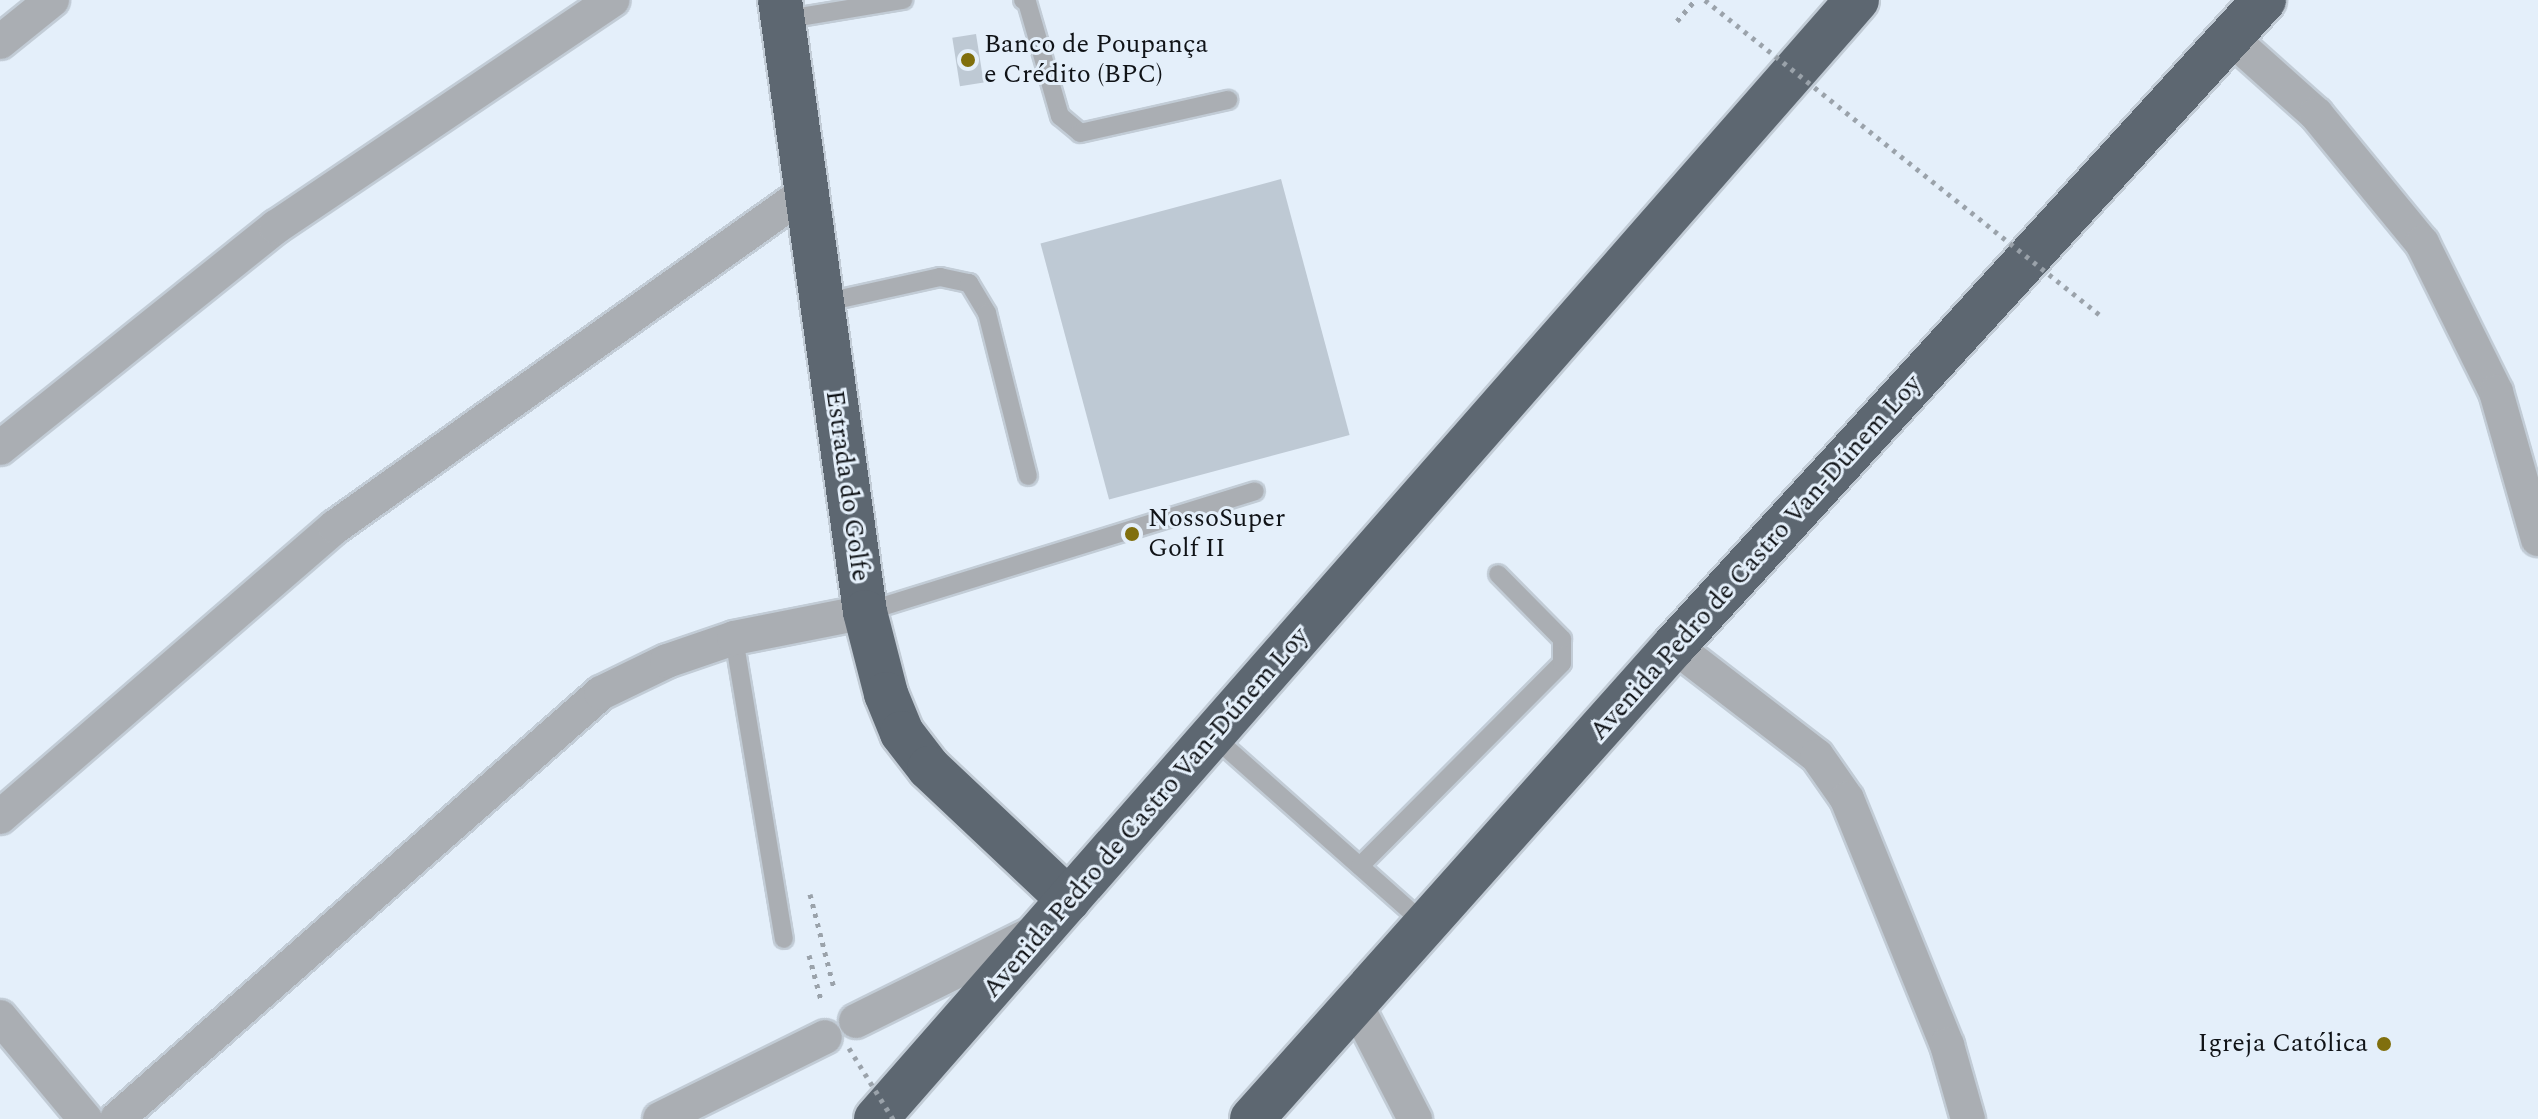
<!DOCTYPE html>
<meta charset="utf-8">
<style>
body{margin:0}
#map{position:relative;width:2538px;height:1119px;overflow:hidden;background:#e4effa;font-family:Spectral,serif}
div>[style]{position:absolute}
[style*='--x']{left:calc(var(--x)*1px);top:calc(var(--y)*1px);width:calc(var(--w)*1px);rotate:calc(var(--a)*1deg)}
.building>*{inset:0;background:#bec9d4;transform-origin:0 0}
.path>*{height:5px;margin-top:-2.5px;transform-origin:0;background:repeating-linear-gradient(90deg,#9aa2aa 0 4px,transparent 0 10px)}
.roads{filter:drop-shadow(2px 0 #c2ccd6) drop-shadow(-2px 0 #c2ccd6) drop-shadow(0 2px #c2ccd6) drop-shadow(0 -2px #c2ccd6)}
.lane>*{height:18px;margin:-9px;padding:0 9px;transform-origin:9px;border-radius:9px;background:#aaaeb3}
.street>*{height:34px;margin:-17px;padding:0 17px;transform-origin:17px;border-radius:17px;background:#aaaeb3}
.highway>*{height:44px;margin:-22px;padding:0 22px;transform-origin:22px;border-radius:22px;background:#5d6771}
.path-bridge>*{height:5px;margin-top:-2.5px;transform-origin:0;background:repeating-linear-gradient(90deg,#9aa2aa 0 4px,transparent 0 10px)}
.dots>*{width:22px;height:22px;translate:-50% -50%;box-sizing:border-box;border:4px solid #e4effa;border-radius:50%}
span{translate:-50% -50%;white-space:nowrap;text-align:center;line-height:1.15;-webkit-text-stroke:6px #e4effa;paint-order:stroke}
.poi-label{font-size:26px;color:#101317}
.left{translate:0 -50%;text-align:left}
.right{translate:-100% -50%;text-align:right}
.street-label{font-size:26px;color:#101317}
</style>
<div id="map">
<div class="building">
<div style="left:976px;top:34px;width:49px;height:24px;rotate:81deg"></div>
<div style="left:1281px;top:179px;width:265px;height:249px;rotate:75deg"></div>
</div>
<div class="path">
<div style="--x:1677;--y:21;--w:28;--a:-49"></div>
<div style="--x:810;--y:894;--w:97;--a:75.7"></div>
<div style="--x:809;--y:955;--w:47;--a:75.1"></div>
</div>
<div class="roads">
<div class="lane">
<div style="--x:1023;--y:0;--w:4;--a:27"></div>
<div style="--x:1027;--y:2;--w:119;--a:73.9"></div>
<div style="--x:1060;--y:116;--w:26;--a:40"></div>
<div style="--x:1080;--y:133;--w:152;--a:-12.6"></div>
<div style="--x:782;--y:20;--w:123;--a:-9.4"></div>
<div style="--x:822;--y:303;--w:121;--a:-12.4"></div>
<div style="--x:940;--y:277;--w:30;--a:12"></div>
<div style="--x:969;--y:283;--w:35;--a:59"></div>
<div style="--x:987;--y:313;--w:168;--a:75.9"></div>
<div style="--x:865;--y:612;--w:408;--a:-17.2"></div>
<div style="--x:734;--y:638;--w:305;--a:80.6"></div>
<div style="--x:1213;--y:736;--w:283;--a:41.6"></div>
<div style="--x:1360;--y:866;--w:286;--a:-45.1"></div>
<div style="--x:1562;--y:663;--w:24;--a:-90"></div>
<div style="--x:1562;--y:639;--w:91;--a:-134.6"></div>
</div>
<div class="street">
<div style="--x:2232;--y:39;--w:113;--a:41.8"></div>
<div style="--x:2316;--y:114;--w:167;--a:50.6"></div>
<div style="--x:2422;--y:243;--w:166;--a:63.6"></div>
<div style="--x:2496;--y:392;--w:153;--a:74.1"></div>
<div style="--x:0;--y:42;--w:67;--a:-38.9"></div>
<div style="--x:0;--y:448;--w:354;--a:-38.7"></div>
<div style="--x:276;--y:227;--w:406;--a:-34"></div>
<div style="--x:1674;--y:646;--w:180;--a:37.6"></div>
<div style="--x:1817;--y:756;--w:52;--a:55.1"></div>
<div style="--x:1847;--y:799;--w:266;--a:67.9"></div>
<div style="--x:1947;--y:1045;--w:77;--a:74.2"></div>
<div style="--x:0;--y:817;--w:443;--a:-40.9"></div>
<div style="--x:335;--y:527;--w:578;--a:-35.42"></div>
<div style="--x:1355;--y:1003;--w:131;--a:62.7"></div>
<div style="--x:0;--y:1017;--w:133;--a:50.2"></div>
<div style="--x:856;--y:1021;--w:195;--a:-26.4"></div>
<div style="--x:117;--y:1119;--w:645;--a:-41.35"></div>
<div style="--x:601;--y:693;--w:73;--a:-25.9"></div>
<div style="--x:667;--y:661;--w:71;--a:-18.9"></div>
<div style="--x:734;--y:638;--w:134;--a:-11.2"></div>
<div style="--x:660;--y:1119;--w:184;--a:-26.4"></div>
</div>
<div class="highway">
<div style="--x:780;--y:0;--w:618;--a:82.09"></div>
<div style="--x:865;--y:612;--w:85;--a:75.6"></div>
<div style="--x:886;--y:694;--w:42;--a:67.7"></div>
<div style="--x:902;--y:733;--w:44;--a:52.4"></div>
<div style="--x:929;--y:768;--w:192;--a:43.3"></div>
<div style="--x:876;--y:1119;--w:1488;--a:-48.76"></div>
<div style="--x:1252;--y:1119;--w:634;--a:-48.26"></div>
<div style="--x:1674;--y:646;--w:875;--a:-47.59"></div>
</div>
</div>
<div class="path-bridge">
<div style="--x:1705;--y:0;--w:505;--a:38.57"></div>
<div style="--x:849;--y:1048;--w:84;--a:58.2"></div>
</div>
<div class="dots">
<div style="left:968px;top:60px;background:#806f0d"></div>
<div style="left:1132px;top:534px;background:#806f0d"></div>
<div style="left:2384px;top:1044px;background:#806f0d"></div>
</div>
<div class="poi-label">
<span class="left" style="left:984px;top:60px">Banco de Poupança<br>e Crédito (BPC)</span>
<span class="left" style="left:1148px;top:534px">NossoSuper<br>Golf II</span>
<span class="right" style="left:2368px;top:1044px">Igreja Católica</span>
</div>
<div class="street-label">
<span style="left:847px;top:486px;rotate:82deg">Estrada do Golfe</span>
<span style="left:1756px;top:558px;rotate:-48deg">Avenida Pedro de Castro Van-Dúnem Loy</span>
<span style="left:1146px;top:813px;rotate:-49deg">Avenida Pedro de Castro Van-Dúnem Loy</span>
</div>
</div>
